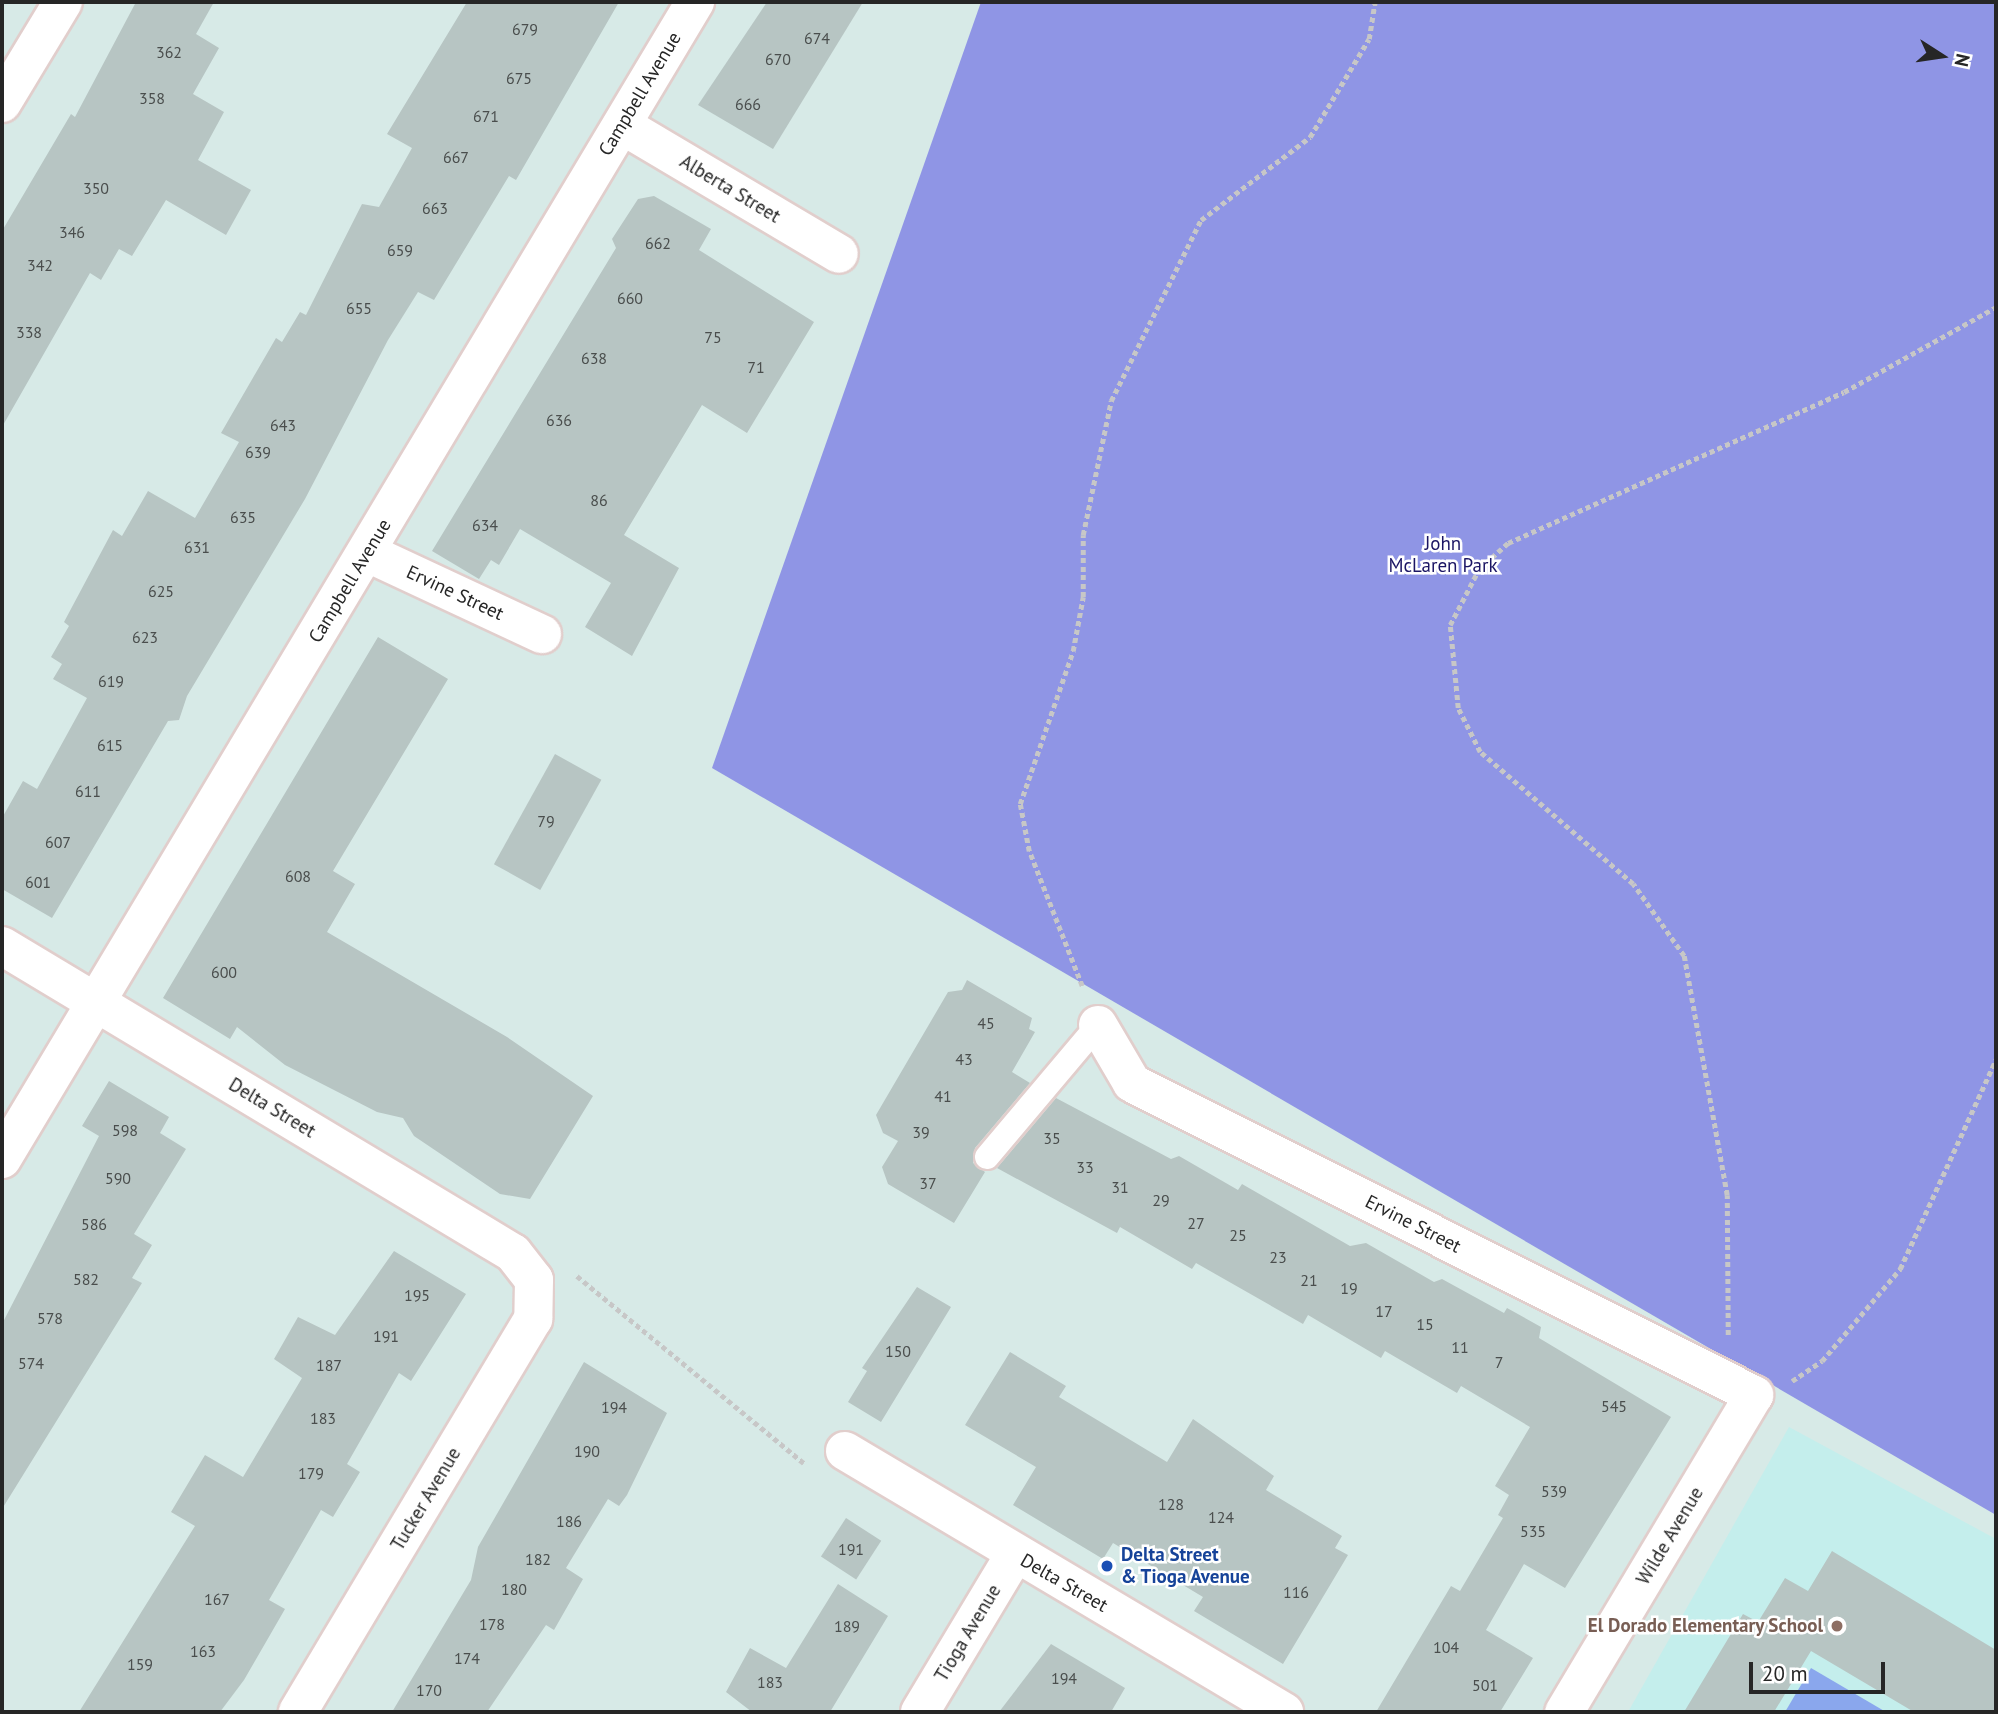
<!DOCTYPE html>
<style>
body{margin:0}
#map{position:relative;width:1998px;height:1714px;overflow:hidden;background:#d7eae7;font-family:"PT Sans",sans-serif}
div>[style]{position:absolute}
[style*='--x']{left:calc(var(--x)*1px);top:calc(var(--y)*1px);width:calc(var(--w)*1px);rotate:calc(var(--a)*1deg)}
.education>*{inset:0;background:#c4eeec}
.green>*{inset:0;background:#8f95e5}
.pitch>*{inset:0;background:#8aa7ed}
.building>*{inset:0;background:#b7c5c3;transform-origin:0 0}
.path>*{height:4.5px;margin-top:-2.25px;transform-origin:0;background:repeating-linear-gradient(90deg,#c7c7c7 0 5px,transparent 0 8.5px)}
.roads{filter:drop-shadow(2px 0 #e1cecc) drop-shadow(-2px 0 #e1cecc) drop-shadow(0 2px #e1cecc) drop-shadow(0 -2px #e1cecc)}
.service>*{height:24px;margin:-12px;padding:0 12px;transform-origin:12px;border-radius:12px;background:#fff}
.minor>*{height:38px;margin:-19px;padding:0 19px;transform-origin:19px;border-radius:19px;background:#fff}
.dots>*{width:19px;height:19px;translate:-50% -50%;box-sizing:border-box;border:4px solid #fff;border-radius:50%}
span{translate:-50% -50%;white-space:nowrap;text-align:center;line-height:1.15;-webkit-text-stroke:5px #fff;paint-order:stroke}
.number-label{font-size:16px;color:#4a4e4d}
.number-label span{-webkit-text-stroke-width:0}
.street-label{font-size:19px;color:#262626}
.park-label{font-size:19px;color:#1b1564}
.transit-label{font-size:19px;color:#164399;font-weight:700}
.left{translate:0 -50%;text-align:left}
.education-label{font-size:19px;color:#785e54;font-weight:700}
.right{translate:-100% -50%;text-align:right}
.frame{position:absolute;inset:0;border:4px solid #262626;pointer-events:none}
.north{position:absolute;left:1907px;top:21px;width:70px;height:70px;-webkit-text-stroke:5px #fff;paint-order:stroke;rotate:102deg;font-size:19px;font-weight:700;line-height:28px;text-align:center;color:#262626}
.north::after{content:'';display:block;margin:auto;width:24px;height:32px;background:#262626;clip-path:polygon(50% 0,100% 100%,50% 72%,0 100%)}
.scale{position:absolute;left:1749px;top:1662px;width:136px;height:32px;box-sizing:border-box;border:4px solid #262626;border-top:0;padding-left:9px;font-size:21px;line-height:24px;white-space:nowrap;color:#262626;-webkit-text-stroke:5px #fff;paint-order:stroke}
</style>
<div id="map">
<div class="education">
<div style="clip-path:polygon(1789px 1427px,1996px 1539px,1996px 1712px,1628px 1712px)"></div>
</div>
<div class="green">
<div style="clip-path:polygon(981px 2px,1996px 2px,1996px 1515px,712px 768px)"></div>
</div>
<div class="pitch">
<div style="clip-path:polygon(1811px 1668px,1886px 1712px,1785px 1712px)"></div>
</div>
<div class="building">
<div style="clip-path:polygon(136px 2px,214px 2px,196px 34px,219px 48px,193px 94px,224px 112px,198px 160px,251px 190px,226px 235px,166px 200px,132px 256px,119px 249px,101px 280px,90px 273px,2px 427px,2px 231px,71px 114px,75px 117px)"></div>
<div style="clip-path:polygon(467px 2px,619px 2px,516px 180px,509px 176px,434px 300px,418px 292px,388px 340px,305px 499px,187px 696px,179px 720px,168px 721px,52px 918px,2px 889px,2px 818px,23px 781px,37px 789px,87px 698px,53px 679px,62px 664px,51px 657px,69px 626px,64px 622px,113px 530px,122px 536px,148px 491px,195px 518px,239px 442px,221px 433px,276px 338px,282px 342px,300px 312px,306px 315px,362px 204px,379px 207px,412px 148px,387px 134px)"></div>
<div style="clip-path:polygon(767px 2px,863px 2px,773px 149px,698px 105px)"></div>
<div style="clip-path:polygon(654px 196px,711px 229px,699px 250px,814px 322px,747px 433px,702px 405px,624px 535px,679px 568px,632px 656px,585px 627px,611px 583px,520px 529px,499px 565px,491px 560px,479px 579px,432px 551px,616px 248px,612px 239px,638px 199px)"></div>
<div style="clip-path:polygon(378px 637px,448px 679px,333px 871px,355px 884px,327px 932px,507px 1037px,593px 1096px,530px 1199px,500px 1194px,414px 1136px,403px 1118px,377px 1112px,285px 1065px,237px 1027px,230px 1039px,163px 998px)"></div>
<div style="left:555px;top:754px;width:53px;height:126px;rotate:29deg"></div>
<div style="clip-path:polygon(967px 980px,1032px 1018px,1029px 1029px,1035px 1032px,1012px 1072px,1030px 1083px,975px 1148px,973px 1163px,985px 1172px,954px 1223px,888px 1184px,882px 1167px,898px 1141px,883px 1133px,876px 1115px,948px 992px,962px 990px)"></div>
<div style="clip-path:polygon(109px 1081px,169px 1117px,160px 1133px,186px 1149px,134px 1234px,152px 1245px,132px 1278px,142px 1283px,2px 1509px,2px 1324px,99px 1136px,82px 1126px)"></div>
<div style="clip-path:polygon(1056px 1098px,1171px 1159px,1179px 1156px,1238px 1190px,1242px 1184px,1350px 1246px,1366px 1243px,1434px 1282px,1442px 1279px,1504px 1313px,1507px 1308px,1541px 1327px,1539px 1338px,1671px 1417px,1565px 1588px,1524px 1564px,1486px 1630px,1533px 1658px,1500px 1712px,1376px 1712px,1451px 1586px,1460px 1591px,1503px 1518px,1498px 1515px,1509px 1495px,1495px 1486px,1530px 1427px,1461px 1386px,1457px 1393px,1385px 1351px,1381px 1358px,1308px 1315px,1303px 1324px,1196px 1263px,1192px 1269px,1120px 1227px,1117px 1233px,997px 1168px)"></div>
<div style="clip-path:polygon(394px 1251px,466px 1294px,411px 1381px,399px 1373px,347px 1464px,360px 1472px,333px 1517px,321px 1510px,269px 1600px,285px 1609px,244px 1680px,220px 1712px,79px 1712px,195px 1526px,171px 1512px,205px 1455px,243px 1477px,302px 1378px,274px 1359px,298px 1317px,335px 1335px)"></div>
<div style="clip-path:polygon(917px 1287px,951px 1307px,881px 1422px,848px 1402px,867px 1371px,862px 1368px)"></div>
<div style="clip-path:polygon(1010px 1352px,1066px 1386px,1059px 1397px,1167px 1462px,1193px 1419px,1274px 1476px,1266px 1490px,1342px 1536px,1335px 1548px,1348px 1555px,1283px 1664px,1194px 1611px,1203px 1597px,1113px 1543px,1103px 1559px,1013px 1505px,1036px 1467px,965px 1425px)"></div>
<div style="clip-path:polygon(584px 1362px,667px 1413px,627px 1495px,619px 1506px,608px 1499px,566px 1568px,583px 1579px,554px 1630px,546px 1625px,487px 1712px,392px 1712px,471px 1580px,478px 1547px)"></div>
<div style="left:846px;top:1518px;width:42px;height:46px;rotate:33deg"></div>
<div style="clip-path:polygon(1832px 1551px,1996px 1650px,1996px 1712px,1914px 1712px,1811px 1651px,1774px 1712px,1684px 1712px,1743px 1614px,1758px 1622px,1785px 1578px,1808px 1591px)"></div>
<div style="clip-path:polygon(838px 1584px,888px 1616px,830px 1712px,752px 1712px,726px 1692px,750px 1648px,786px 1668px)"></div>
<div style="clip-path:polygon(1051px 1644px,1125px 1688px,1111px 1712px,999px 1712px)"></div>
</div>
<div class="path">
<div style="--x:1082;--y:986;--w:145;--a:-111.4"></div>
<div style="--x:1029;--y:851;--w:48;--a:-100.8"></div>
<div style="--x:1020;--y:804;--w:162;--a:-70.9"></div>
<div style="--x:1073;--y:651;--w:55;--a:-79.5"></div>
<div style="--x:1083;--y:597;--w:62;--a:-90"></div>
<div style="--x:1083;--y:535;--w:137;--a:-78.2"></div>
<div style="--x:1111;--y:401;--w:202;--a:-63.6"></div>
<div style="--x:1201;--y:220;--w:137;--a:-37.3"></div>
<div style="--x:1310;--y:137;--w:114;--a:-59"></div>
<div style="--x:1369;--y:39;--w:37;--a:-81"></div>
<div style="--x:577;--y:1276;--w:294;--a:39.5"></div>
<div style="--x:1728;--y:1335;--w:140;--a:-90.4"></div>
<div style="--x:1727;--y:1195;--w:243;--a:-100.2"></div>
<div style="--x:1684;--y:956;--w:88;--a:-125.3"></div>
<div style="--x:1633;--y:884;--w:202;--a:-139.2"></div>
<div style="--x:1480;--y:752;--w:49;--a:-116.6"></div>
<div style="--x:1458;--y:708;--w:83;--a:-95.5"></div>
<div style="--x:1450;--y:625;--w:63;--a:-62.6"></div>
<div style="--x:1479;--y:569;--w:39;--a:-42"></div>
<div style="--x:1508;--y:543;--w:368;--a:-24.2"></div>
<div style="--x:1844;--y:392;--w:174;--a:-29.2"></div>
<div style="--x:1792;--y:1381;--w:36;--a:-34"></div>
<div style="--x:1822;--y:1361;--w:121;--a:-49.7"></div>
<div style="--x:1900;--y:1269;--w:231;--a:-65.4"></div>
</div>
<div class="roads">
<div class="service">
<div style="--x:987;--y:1157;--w:172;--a:-49.9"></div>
</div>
<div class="minor">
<div style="--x:2;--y:103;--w:118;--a:-58.9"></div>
<div style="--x:622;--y:125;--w:252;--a:30.7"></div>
<div style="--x:368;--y:553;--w:192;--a:25"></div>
<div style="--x:2;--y:946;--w:596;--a:31"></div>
<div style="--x:513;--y:1253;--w:34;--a:52"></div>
<div style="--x:534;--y:1280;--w:39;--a:91"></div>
<div style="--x:533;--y:1319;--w:458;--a:120.9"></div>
<div style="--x:1098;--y:1025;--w:67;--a:59.6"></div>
<div style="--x:1132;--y:1083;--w:696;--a:26.64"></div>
<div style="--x:1754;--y:1395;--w:370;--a:120.9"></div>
<div style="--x:2;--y:1159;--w:1349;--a:-59.08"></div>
<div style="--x:845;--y:1451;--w:511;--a:30.73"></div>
<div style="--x:920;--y:1712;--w:184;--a:-59"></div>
</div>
</div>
<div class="dots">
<div style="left:1107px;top:1566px;background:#1a4fb4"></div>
<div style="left:1837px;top:1626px;background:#8d6e63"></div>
</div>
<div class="number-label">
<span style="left:525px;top:29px">679</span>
<span style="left:817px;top:38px">674</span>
<span style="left:169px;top:52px">362</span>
<span style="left:778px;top:59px">670</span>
<span style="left:519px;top:78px">675</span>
<span style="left:152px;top:98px">358</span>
<span style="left:748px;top:104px">666</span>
<span style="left:486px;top:116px">671</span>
<span style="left:456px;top:157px">667</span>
<span style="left:96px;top:188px">350</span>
<span style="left:435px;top:208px">663</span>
<span style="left:72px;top:232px">346</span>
<span style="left:658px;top:243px">662</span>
<span style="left:400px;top:250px">659</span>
<span style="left:40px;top:265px">342</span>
<span style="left:630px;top:298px">660</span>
<span style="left:359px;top:308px">655</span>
<span style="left:29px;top:332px">338</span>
<span style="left:713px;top:337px">75</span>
<span style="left:594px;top:358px">638</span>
<span style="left:756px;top:367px">71</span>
<span style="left:559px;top:420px">636</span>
<span style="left:283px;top:425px">643</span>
<span style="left:258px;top:452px">639</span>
<span style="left:599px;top:500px">86</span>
<span style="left:243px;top:517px">635</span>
<span style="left:485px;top:525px">634</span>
<span style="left:197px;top:547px">631</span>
<span style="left:161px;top:591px">625</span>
<span style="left:145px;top:637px">623</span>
<span style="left:111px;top:681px">619</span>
<span style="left:110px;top:745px">615</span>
<span style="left:88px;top:791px">611</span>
<span style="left:546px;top:821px">79</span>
<span style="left:58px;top:842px">607</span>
<span style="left:298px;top:876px">608</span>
<span style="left:38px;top:882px">601</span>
<span style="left:224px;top:972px">600</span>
<span style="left:986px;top:1023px">45</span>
<span style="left:964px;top:1059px">43</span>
<span style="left:943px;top:1096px">41</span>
<span style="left:125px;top:1130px">598</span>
<span style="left:921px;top:1132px">39</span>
<span style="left:1052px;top:1138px">35</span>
<span style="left:1085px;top:1167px">33</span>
<span style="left:118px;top:1178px">590</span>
<span style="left:928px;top:1183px">37</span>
<span style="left:1120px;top:1187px">31</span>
<span style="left:1161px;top:1200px">29</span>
<span style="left:1196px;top:1223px">27</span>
<span style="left:94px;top:1224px">586</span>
<span style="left:1238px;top:1235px">25</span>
<span style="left:1278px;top:1257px">23</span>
<span style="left:86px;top:1279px">582</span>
<span style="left:1309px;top:1280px">21</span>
<span style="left:1349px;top:1288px">19</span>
<span style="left:417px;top:1295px">195</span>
<span style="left:1384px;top:1311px">17</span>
<span style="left:50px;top:1318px">578</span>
<span style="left:1425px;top:1324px">15</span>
<span style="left:386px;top:1336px">191</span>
<span style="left:1460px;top:1347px">11</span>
<span style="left:898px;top:1351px">150</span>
<span style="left:1499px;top:1362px">7</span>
<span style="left:31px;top:1363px">574</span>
<span style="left:329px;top:1365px">187</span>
<span style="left:1614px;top:1406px">545</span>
<span style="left:614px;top:1407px">194</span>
<span style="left:323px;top:1418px">183</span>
<span style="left:587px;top:1451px">190</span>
<span style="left:311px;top:1473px">179</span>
<span style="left:1554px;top:1491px">539</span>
<span style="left:1171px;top:1504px">128</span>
<span style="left:1221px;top:1517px">124</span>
<span style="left:569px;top:1521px">186</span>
<span style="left:1533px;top:1531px">535</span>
<span style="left:851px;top:1549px">191</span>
<span style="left:538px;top:1559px">182</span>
<span style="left:514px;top:1589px">180</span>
<span style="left:1296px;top:1592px">116</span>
<span style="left:217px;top:1599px">167</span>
<span style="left:492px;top:1624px">178</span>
<span style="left:847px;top:1626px">189</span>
<span style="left:1446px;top:1647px">104</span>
<span style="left:203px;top:1651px">163</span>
<span style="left:467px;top:1658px">174</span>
<span style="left:140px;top:1664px">159</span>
<span style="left:1064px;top:1678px">194</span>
<span style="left:770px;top:1682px">183</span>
<span style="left:1485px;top:1685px">501</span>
<span style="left:429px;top:1690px">170</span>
</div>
<div class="street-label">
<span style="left:640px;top:94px;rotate:-59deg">Campbell Avenue</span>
<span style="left:730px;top:189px;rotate:31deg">Alberta Street</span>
<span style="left:350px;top:581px;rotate:-59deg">Campbell Avenue</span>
<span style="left:455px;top:593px;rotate:25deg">Ervine Street</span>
<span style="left:272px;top:1108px;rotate:31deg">Delta Street</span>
<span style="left:1413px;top:1224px;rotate:27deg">Ervine Street</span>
<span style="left:426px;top:1499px;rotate:-59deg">Tucker Avenue</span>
<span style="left:1670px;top:1536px;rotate:-59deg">Wilde Avenue</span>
<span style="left:1064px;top:1583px;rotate:30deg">Delta Street</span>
<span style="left:968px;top:1633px;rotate:-59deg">Tioga Avenue</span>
</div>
<div class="park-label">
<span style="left:1443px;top:555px">John<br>McLaren Park</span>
</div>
<div class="transit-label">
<span class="left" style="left:1121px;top:1566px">Delta Street<br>&amp; Tioga Avenue</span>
</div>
<div class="education-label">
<span class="right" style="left:1823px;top:1626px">El Dorado Elementary School</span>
</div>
<div class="frame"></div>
<div class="north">N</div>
<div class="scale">20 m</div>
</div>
